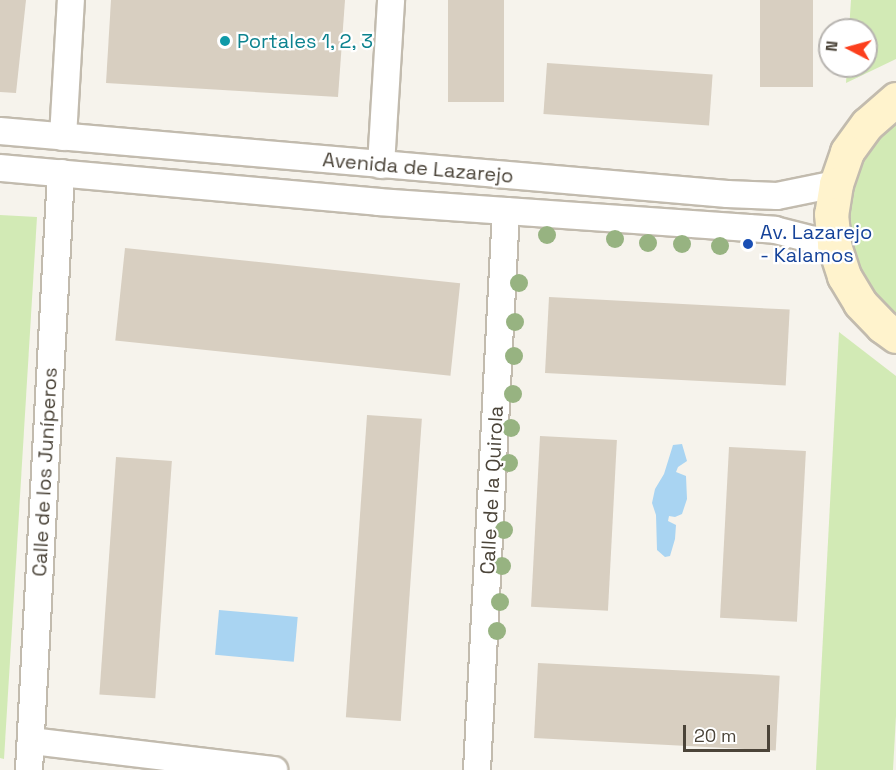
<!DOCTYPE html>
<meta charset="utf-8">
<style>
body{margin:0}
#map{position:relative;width:896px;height:770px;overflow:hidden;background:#f6f3ec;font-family:"Space Grotesk",sans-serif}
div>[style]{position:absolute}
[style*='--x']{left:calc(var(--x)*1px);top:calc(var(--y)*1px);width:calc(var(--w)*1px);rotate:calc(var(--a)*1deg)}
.green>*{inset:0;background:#d2eab5}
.water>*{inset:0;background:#a9d4f2;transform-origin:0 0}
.building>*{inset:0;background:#d8cfc1;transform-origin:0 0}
.roads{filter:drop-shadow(2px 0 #c2bbae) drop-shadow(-2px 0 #c2bbae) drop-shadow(0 2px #c2bbae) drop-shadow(0 -2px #c2bbae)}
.minor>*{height:26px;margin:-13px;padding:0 13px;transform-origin:13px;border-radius:13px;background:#fff}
.secondary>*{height:33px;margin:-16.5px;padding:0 16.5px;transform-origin:16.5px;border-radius:16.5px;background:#fff3cd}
.trees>*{width:18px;height:18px;margin:-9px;border-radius:50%;background:#97b381}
.dots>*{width:16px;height:16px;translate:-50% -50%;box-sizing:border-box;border:3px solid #fff;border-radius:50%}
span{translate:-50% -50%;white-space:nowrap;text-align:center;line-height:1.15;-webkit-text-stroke:4.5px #fff;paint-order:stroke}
.culture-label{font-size:20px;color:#0d838f}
.left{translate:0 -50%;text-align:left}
.street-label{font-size:20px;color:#4b4439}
.transit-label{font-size:20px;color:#164399}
.north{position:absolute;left:818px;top:18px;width:60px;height:60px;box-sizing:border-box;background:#fff;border:2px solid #b7b4b0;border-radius:50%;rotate:276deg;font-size:16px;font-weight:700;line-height:24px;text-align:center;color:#4b4439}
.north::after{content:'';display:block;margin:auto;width:21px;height:27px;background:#fc3f1d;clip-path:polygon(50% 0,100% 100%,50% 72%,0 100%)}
.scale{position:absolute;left:683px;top:725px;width:87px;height:27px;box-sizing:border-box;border:3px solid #4b4439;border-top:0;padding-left:8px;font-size:18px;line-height:21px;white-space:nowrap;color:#4b4439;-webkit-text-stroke:4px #fff;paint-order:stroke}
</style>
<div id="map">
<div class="green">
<div style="clip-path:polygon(851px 0,896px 0,896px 59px,846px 83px,847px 66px,866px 66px,866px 30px,849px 30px)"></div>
<div style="clip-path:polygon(896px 117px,896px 320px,873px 300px,852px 261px,844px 217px,853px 173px,875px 134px)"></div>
<div style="clip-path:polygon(0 215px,37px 217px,4px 759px,0 758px)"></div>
<div style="clip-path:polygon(839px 332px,896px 376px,896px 716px,893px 770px,816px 770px)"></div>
</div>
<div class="water">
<div style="clip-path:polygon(682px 444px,687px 461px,678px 467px,676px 472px,686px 476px,687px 499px,682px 514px,675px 517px,669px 516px,668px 521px,676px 525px,675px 539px,670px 556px,665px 557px,657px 550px,656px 515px,652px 503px,655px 489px,664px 474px,673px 445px)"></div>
<div style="left:219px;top:610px;width:79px;height:45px;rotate:5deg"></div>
</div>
<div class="building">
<div style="clip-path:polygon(0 0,26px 0,16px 93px,0 92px)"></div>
<div style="clip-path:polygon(111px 0,345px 0,338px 97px,106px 83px)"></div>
<div style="left:448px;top:0;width:56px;height:102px"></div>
<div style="left:760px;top:0;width:53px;height:87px"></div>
<div style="left:547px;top:63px;width:166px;height:51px;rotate:4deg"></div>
<div style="left:125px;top:248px;width:337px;height:93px;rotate:6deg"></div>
<div style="left:549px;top:297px;width:241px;height:76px;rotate:3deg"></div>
<div style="left:367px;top:415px;width:55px;height:303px;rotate:4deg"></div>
<div style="left:540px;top:436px;width:77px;height:171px;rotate:3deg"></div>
<div style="left:729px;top:447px;width:77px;height:171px;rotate:3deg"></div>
<div style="left:116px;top:457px;width:56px;height:238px;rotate:4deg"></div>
<div style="left:538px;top:663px;width:242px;height:75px;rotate:3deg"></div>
</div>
<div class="roads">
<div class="minor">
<div style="--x:0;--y:131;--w:730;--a:4.95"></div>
<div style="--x:727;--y:194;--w:50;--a:2.3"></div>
<div style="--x:777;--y:196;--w:60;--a:-11.5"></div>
<div style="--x:63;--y:137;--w:137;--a:-86.7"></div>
<div style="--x:381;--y:165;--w:165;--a:-86.5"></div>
<div style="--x:0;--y:168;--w:380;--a:5.1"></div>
<div style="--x:378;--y:202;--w:372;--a:4"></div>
<div style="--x:749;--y:228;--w:26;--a:4"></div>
<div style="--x:775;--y:230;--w:61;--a:14.3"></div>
<div style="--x:31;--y:741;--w:245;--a:6.8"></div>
<div style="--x:29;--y:770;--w:598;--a:-86.93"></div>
<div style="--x:477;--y:770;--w:560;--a:-87.03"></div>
</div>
<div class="secondary">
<div style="--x:896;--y:99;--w:38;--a:139"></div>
<div style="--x:867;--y:124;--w:34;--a:126"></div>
<div style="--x:847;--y:152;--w:34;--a:109"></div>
<div style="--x:836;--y:184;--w:30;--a:99"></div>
<div style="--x:831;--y:214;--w:31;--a:84"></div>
<div style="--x:834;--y:245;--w:33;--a:72"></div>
<div style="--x:844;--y:276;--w:31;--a:59"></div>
<div style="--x:860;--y:303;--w:32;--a:46"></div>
<div style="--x:882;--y:326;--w:17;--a:36"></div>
</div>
</div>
<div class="trees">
<div style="left:547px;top:235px"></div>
<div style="left:615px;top:239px"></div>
<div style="left:648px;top:243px"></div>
<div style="left:682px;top:244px"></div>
<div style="left:720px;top:246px"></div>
<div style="left:519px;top:283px"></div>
<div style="left:515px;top:322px"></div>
<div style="left:514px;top:356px"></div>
<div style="left:513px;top:394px"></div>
<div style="left:511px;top:428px"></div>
<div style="left:509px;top:463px"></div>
<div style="left:504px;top:530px"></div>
<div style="left:502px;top:566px"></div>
<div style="left:500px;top:602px"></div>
<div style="left:497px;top:631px"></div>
</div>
<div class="dots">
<div style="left:225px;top:41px;background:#0f9aa8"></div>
<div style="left:748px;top:244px;background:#1a4fb4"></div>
</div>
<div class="culture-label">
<span class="left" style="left:237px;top:41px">Portales 1, 2, 3</span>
</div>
<div class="street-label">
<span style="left:418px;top:168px;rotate:5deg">Avenida de Lazarejo</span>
<span style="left:45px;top:472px;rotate:-87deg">Calle de los Juníperos</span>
<span style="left:492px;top:490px;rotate:-87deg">Calle de la Quirola</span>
</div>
<div class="transit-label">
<span class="left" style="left:760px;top:244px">Av. Lazarejo<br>- Kalamos</span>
</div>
<div class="north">N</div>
<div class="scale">20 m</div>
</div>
